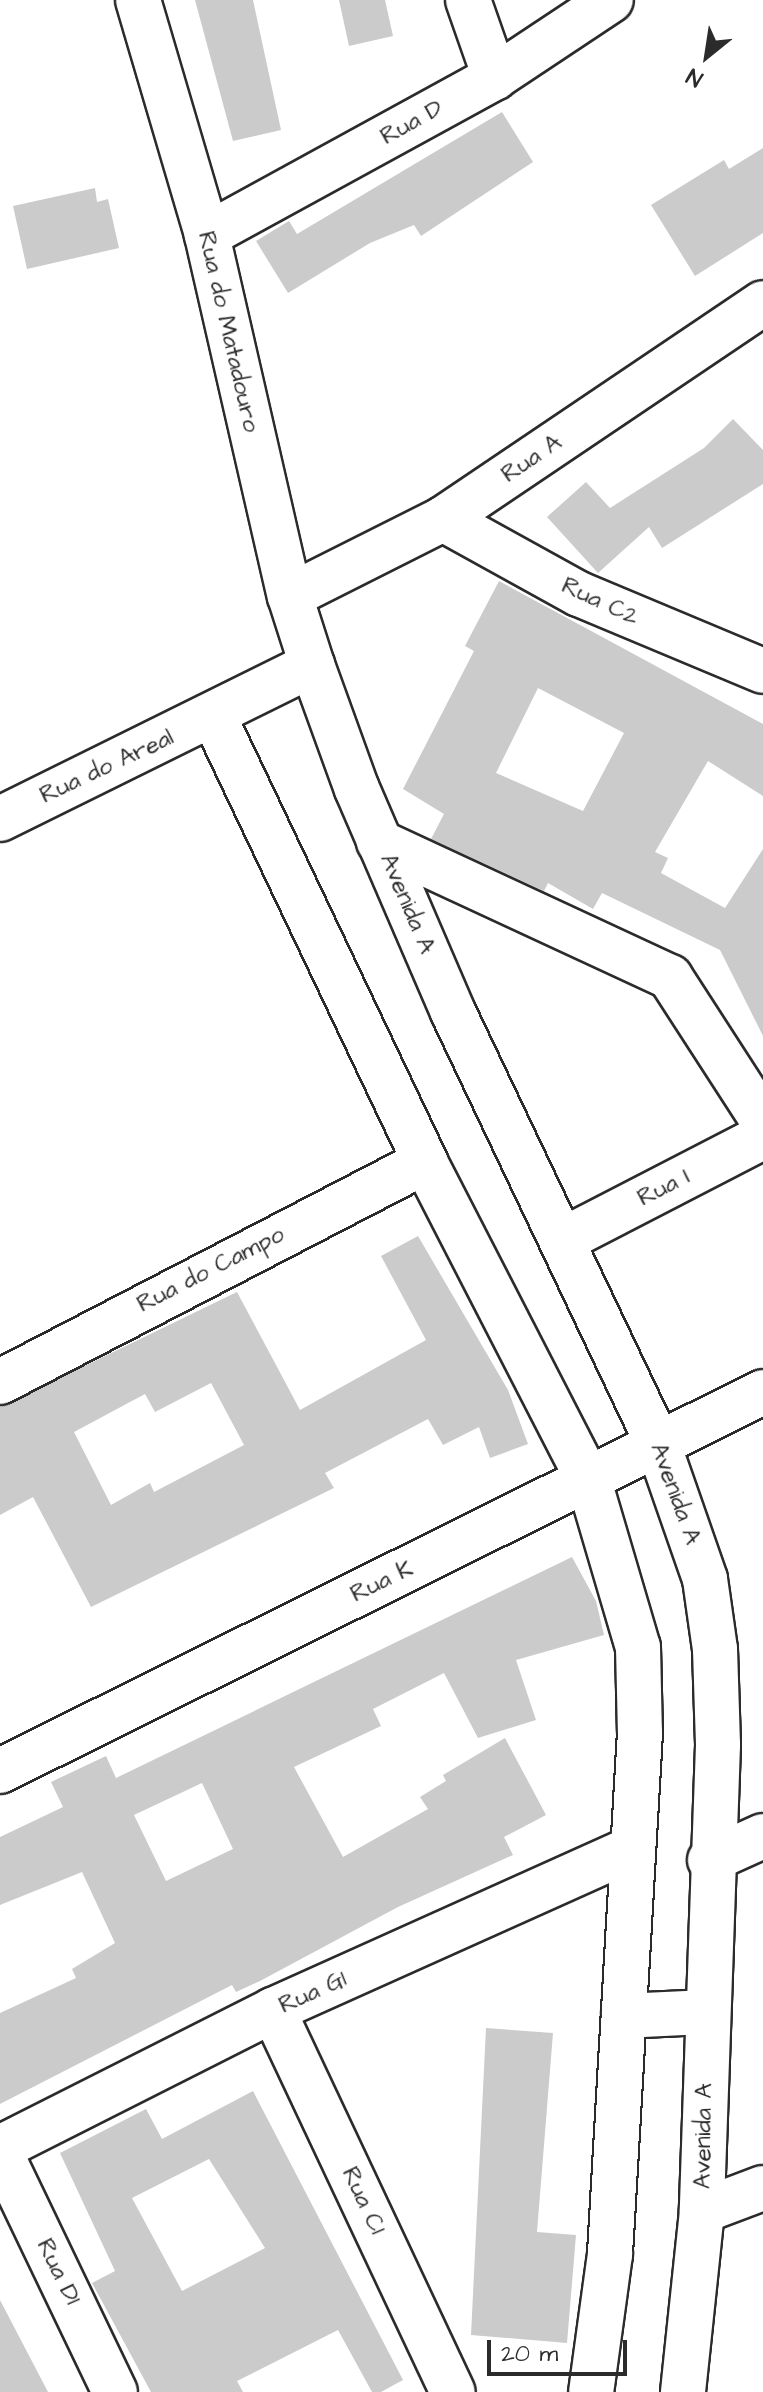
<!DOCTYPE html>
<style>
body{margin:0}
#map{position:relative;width:763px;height:2392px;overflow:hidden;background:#fff;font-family:"Architects Daughter",sans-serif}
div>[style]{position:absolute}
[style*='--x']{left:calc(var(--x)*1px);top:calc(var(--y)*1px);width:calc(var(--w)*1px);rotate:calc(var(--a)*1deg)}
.building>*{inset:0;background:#cbcbcb}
.roads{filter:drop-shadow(2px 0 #2b2b2b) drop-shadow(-2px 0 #2b2b2b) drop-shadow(0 2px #2b2b2b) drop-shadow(0 -2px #2b2b2b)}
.minor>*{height:44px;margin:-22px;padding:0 22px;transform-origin:22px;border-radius:22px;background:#fff}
span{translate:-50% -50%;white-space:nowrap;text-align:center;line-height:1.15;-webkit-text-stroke:8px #fff;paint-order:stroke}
.street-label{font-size:24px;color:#2b2b2b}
.north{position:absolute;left:667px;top:16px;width:80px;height:80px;-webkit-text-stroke:6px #fff;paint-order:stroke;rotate:210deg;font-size:22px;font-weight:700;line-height:32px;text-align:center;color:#2b2b2b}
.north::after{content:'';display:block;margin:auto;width:28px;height:36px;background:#2b2b2b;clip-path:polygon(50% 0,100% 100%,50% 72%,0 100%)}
.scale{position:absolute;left:487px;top:2340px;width:140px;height:36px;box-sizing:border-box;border:4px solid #2b2b2b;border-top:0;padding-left:10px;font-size:24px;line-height:28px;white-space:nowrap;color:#2b2b2b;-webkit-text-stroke:6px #fff;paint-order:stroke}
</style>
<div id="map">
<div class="building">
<div style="clip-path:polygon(195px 0,253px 0,281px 130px,233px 141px)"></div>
<div style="clip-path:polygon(339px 0,385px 0,393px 36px,349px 46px)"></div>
<div style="clip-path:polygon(502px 112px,533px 162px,421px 236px,414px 225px,370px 243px,288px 293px,256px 241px,289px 221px,297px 234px)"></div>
<div style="clip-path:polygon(763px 148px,763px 233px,695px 276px,651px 205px,724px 160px,729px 169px)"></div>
<div style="clip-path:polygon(95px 188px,97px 202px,108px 199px,119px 248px,27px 269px,13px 206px)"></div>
<div style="clip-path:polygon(733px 419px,763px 450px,763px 484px,662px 548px,649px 527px,598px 573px,547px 517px,586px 482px,610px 508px,704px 448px)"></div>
<div style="clip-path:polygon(evenodd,499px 581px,763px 724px,763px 796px,708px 761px,655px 852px,668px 858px,661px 873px,725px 908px,763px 849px,763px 1036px,720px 950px,602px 893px,593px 909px,548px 883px,544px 891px,431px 839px,444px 814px,403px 789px,474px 651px,465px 646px,499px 581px,538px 688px,624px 733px,583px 811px,496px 773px,538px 688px)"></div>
<div style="clip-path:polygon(evenodd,418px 1236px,508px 1390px,528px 1444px,490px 1458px,479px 1427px,443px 1445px,428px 1419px,325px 1473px,334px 1488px,91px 1607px,33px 1497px,0 1515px,0 1407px,237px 1292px,300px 1410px,426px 1340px,381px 1256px,418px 1236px,211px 1383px,244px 1445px,154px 1492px,150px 1483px,111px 1505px,74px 1432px,145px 1394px,155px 1412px,211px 1383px)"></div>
<div style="clip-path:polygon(evenodd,572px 1557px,596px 1601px,604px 1635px,516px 1660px,536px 1720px,478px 1738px,444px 1673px,373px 1709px,381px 1726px,294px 1767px,343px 1857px,428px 1809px,420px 1797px,446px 1781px,443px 1775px,505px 1738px,546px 1815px,504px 1837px,513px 1855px,398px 1907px,260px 1981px,236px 1992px,232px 1985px,0 2104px,0 2013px,76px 1978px,72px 1969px,115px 1943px,82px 1872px,0 1905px,0 1837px,63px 1807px,51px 1782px,106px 1756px,116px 1778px,572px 1557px,202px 1783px,233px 1849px,166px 1881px,134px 1815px,202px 1783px)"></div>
<div style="clip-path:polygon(486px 2028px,553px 2033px,537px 2232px,576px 2235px,567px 2343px,471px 2335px)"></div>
<div style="clip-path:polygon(evenodd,253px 2091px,403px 2380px,381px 2392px,372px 2392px,338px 2330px,237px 2381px,243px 2392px,151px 2392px,92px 2283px,115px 2271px,60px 2153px,146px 2109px,162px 2139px,253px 2091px,209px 2159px,265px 2248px,182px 2291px,132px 2198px,209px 2159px)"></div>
<div style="clip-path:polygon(0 2300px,48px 2392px,0 2392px)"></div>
</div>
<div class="roads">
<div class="minor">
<div style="--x:138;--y:0;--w:245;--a:73.6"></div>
<div style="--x:207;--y:235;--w:370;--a:77.1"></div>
<div style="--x:290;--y:596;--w:72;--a:72.3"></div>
<div style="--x:312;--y:665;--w:132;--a:70.1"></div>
<div style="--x:357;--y:789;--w:243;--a:66.7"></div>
<div style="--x:453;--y:1012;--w:478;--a:64.6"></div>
<div style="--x:658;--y:1444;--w:143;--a:70.8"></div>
<div style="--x:705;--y:1579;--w:71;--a:81.9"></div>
<div style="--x:715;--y:1649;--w:96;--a:88.2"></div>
<div style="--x:718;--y:1745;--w:466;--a:92"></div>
<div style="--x:702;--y:2211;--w:182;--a:96"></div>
<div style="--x:468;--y:0;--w:82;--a:70.7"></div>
<div style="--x:207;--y:235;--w:328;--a:-28.7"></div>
<div style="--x:495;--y:77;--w:139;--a:-33.6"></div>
<div style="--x:443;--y:519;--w:155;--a:28.9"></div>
<div style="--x:579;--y:594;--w:199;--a:22.7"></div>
<div style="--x:290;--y:596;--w:171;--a:-26.7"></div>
<div style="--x:443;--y:519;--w:386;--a:-34"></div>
<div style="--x:214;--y:717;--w:492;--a:64.6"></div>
<div style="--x:425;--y:1162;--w:359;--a:62.8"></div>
<div style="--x:589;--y:1481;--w:173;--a:73.6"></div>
<div style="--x:638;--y:1647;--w:85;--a:88.7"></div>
<div style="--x:640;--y:1732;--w:523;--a:93.29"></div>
<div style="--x:610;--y:2254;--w:139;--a:97.8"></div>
<div style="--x:0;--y:819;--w:348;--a:-26.3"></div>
<div style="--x:379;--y:842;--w:321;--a:24.9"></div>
<div style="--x:670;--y:977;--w:171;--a:57.1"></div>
<div style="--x:565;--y:1239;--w:223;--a:-27.3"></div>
<div style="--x:0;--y:1382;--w:479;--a:-27.4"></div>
<div style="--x:0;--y:1771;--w:852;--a:-26.41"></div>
<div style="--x:710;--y:1860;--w:58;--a:-24.4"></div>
<div style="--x:273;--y:2010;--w:422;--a:64.8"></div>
<div style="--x:624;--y:2016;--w:83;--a:-2.8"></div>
<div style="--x:0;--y:2148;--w:306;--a:-26.8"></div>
<div style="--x:273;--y:2010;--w:393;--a:-24.2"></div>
<div style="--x:0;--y:2152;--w:266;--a:64.4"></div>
<div style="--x:702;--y:2211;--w:65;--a:-20.7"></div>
</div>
</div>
<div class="street-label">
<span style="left:412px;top:123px;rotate:-29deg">Rua D</span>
<span style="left:228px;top:332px;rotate:77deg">Rua do Matadouro</span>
<span style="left:532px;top:459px;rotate:-34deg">Rua A</span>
<span style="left:600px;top:602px;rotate:25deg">Rua C2</span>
<span style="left:107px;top:767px;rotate:-25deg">Rua do Areal</span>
<span style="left:407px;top:904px;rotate:67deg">Avenida A</span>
<span style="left:664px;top:1188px;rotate:-27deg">Rua I</span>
<span style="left:211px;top:1270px;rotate:-27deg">Rua do Campo</span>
<span style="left:675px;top:1494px;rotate:70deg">Avenida A</span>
<span style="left:382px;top:1582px;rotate:-26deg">Rua K</span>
<span style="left:313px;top:1993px;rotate:-24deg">Rua G1</span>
<span style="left:704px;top:2136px;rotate:-89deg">Avenida A</span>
<span style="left:363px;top:2201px;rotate:65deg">Rua C1</span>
<span style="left:58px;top:2272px;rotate:64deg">Rua D1</span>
</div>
<div class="north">N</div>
<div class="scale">20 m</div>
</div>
